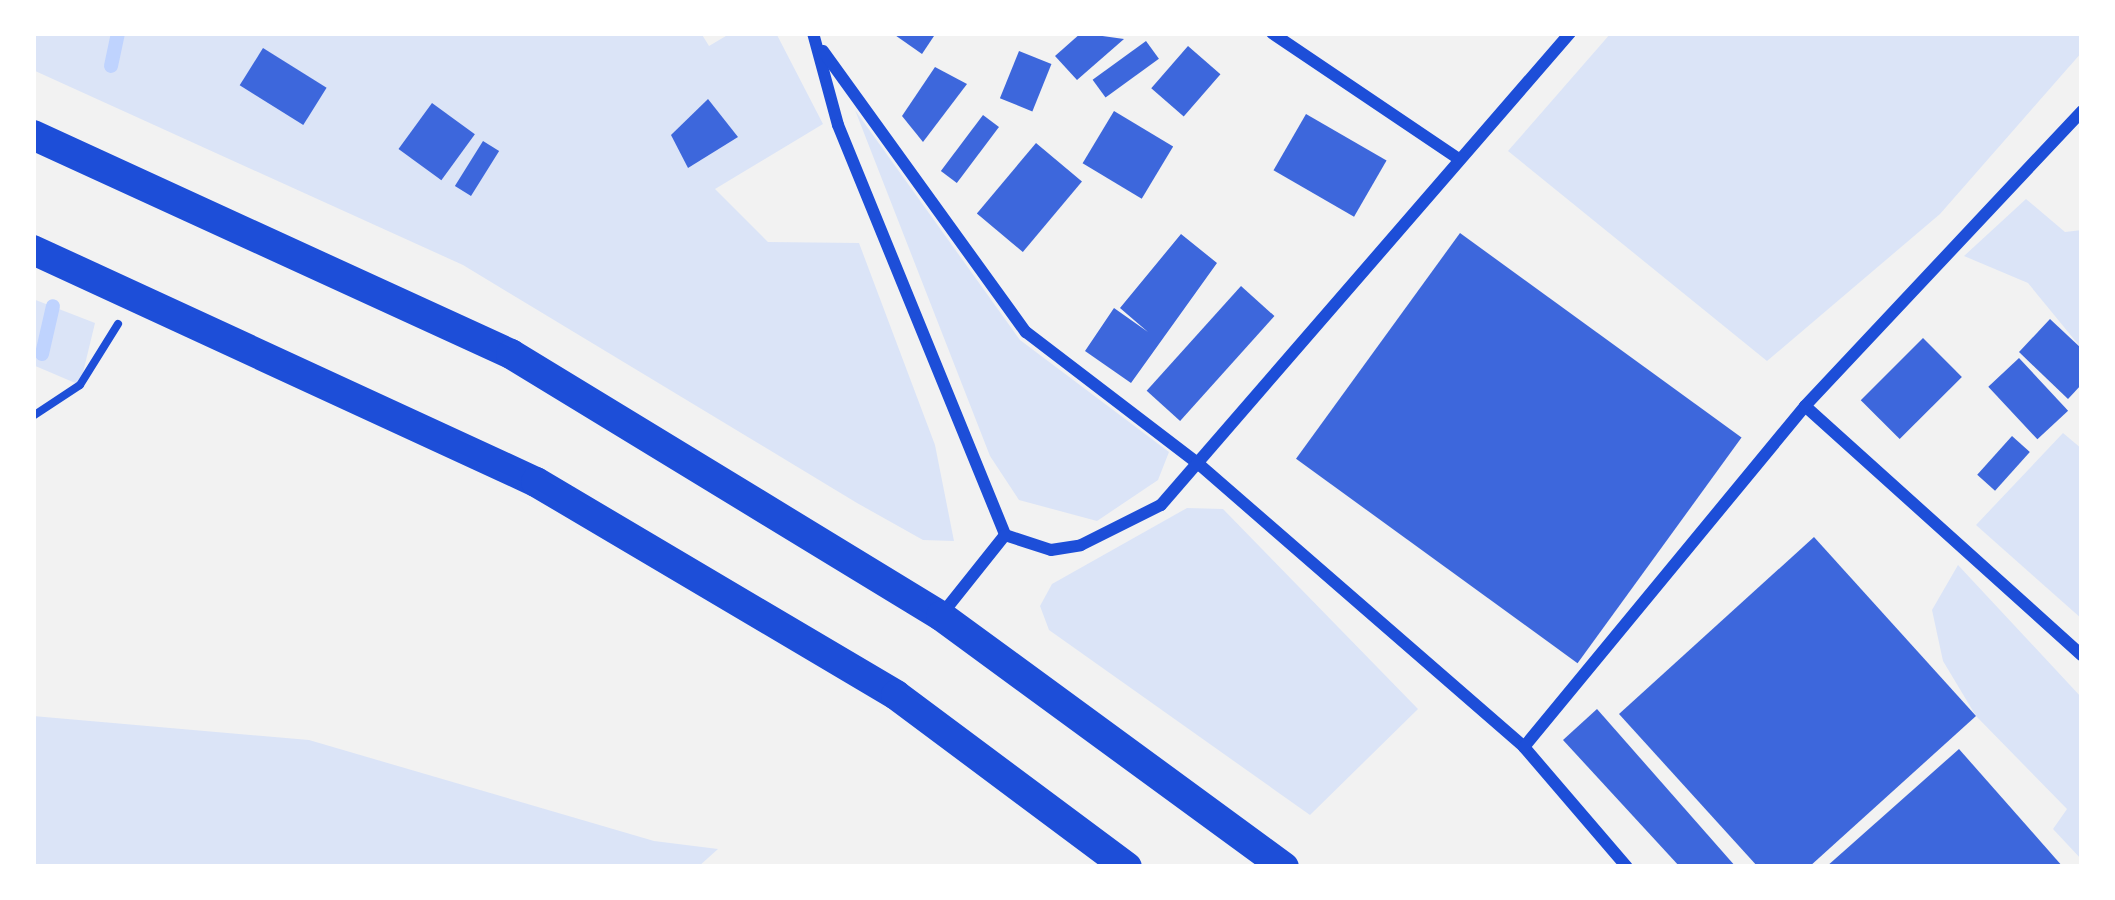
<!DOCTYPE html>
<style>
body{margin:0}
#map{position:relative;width:2115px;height:900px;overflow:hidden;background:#f2f2f2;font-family:Quicksand,sans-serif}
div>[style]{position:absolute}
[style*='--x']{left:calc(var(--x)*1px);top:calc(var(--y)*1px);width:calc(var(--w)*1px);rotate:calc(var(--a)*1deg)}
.green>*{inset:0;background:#dbe4f7}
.stream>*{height:14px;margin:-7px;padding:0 7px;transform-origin:7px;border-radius:7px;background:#bfd3fe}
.building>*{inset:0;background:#3d67dc;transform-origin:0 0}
.path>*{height:8px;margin:-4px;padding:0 4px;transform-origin:4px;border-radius:4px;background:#1d4ed8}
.minor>*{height:12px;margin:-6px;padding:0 6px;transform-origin:6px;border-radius:6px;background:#1d4ed8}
.trunk>*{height:30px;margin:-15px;padding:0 15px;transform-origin:15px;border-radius:15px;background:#1d4ed8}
span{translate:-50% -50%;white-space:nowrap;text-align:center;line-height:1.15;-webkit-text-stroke:12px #fff;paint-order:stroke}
.frame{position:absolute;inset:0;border:36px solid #fff;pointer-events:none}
</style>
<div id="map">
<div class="green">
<div style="clip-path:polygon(33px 33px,701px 33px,709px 46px,731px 33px,776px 33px,823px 124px,715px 189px,768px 242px,859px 243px,935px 445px,954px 541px,923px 540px,857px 503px,463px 265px,33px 70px)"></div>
<div style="clip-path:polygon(1611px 33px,2082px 33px,2082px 52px,1940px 214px,1767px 361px,1508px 151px)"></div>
<div style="clip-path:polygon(855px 110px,1020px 340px,1169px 452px,1158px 480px,1097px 521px,1019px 500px,990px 456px)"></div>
<div style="clip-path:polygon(2026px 199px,2065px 232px,2082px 230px,2082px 349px,2028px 283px,1964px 256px)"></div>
<div style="clip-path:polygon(33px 299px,95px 323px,80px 385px,33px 365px)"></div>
<div style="clip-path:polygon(2063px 433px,2082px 449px,2082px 619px,1976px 525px)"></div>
<div style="clip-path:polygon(1187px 508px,1223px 509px,1418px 709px,1310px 815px,1049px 630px,1040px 606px,1052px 584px)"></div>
<div style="clip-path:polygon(1958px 565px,2082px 698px,2082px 860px,2053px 829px,2067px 809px,1976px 716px,1943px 661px,1932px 610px)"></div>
<div style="clip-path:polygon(33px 716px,309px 740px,654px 841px,718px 849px,698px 867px,33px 867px)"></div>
</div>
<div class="stream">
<div style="--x:111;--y:66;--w:34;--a:-78"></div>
<div style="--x:42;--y:354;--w:49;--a:-77.1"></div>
</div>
<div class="building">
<div style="clip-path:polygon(892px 33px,936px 33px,922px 54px)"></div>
<div style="clip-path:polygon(1081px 33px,1124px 39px,1077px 80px,1055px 56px)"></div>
<div style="left:1146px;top:41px;width:22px;height:66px;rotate:54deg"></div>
<div style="left:1188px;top:46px;width:43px;height:56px;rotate:41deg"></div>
<div style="left:263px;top:48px;width:75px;height:44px;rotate:32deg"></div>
<div style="left:1019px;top:51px;width:35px;height:51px;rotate:22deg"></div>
<div style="clip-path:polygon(935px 67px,967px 84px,923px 142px,902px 116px)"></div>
<div style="clip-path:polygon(708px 99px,738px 137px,688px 168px,671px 135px)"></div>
<div style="left:432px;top:103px;width:53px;height:57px;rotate:36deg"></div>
<div style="left:1114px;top:111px;width:69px;height:61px;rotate:31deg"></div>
<div style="left:1306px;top:114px;width:93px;height:65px;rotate:30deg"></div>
<div style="left:983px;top:115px;width:20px;height:70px;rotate:37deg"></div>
<div style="left:483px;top:141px;width:19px;height:53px;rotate:32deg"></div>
<div style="left:1036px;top:143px;width:60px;height:92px;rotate:40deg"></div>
<div style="left:1460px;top:233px;width:348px;height:279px;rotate:36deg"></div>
<div style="clip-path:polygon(1181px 234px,1217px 263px,1131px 383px,1085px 351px,1114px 308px,1148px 332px,1120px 308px)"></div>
<div style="left:1241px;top:286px;width:45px;height:141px;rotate:42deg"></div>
<div style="clip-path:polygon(2050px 319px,2082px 349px,2082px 384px,2068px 399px,2019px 352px)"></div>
<div style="left:1923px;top:338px;width:55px;height:88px;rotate:45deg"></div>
<div style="left:2019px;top:358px;width:72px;height:42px;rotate:47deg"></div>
<div style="left:2012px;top:436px;width:24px;height:52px;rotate:42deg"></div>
<div style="clip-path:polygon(1814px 537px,1976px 716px,1809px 867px,1758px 867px,1619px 714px)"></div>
<div style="clip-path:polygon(1597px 709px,1736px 867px,1680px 867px,1563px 740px)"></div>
<div style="clip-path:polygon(1959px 749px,2063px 867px,1826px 867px)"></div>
</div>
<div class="path">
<div style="--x:33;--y:416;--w:56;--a:-33.4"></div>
<div style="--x:80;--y:385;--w:72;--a:-58.1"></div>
</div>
<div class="minor">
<div style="--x:813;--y:33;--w:95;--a:74.8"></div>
<div style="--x:838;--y:125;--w:443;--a:67.8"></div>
<div style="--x:1272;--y:33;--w:222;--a:34"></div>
<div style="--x:823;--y:51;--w:347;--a:54.2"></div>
<div style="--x:1026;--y:332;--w:220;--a:37.4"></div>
<div style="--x:1201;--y:466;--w:428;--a:41"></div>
<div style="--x:1524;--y:747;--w:158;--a:49.4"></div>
<div style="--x:1805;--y:406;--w:372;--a:42"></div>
<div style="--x:1005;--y:535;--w:48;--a:18.1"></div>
<div style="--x:1051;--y:550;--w:30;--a:-9"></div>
<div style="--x:1081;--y:545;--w:89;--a:-26.6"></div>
<div style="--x:1161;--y:505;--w:625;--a:-49.09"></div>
<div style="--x:942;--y:614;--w:101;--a:-51.4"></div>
<div style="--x:1524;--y:747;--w:442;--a:-50.5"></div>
<div style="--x:1805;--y:406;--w:405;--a:-46.8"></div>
</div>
<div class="trunk">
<div style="--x:33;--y:135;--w:526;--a:24.62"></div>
<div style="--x:511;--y:354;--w:504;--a:31.35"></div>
<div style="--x:941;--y:616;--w:425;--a:36.2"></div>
<div style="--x:33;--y:250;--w:554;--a:24.76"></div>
<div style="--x:536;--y:482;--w:418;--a:30.6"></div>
<div style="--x:896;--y:695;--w:288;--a:36.7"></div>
</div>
<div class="frame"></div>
</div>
